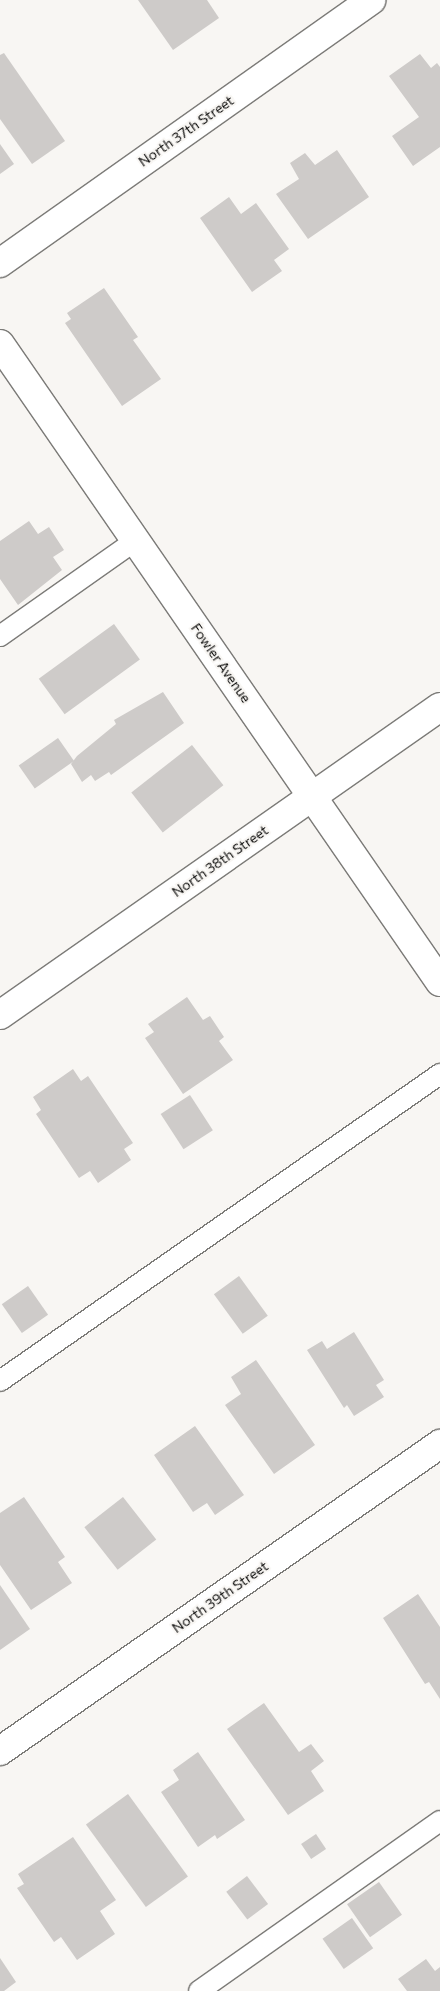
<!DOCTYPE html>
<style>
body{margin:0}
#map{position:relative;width:440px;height:1991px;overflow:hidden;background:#f8f6f3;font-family:Commissioner,sans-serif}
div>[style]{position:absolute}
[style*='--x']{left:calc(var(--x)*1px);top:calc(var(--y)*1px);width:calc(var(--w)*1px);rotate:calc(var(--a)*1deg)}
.building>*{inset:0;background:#cecbc9;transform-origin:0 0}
.roads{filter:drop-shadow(1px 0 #7c7b78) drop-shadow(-1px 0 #7c7b78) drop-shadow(0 1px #7c7b78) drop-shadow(0 -1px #7c7b78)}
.service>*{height:20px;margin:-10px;padding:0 10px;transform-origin:10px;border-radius:10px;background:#fff}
.minor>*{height:28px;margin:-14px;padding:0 14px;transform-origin:14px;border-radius:14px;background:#fff}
span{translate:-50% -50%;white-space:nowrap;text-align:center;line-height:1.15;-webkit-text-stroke:4px #f8f6f3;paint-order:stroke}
.street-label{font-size:14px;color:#0d0d0c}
</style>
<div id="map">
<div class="building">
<div style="clip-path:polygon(138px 0,207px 0,219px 18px,173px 50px)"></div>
<div style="clip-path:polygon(4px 53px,65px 141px,32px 164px,0 119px,0 55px)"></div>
<div style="clip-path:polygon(420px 54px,431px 68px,437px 63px,440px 67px,440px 147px,413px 166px,392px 136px,419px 117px,389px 76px)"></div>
<div style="clip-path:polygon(0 144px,14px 164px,0 174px)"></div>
<div style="clip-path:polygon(337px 150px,369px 197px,308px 239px,276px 194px,299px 179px,290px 163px,305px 153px,315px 165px)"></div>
<div style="clip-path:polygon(229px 197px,241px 214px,256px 203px,289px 249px,274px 260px,282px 271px,252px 292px,200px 218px)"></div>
<div style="clip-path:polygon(104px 288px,138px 337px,133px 340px,161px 379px,122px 406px,65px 323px,71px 319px,67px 313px)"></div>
<div style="clip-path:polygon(29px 521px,38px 534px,49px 527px,64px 550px,53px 557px,62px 570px,18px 605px,0 579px,0 541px)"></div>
<div style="left:114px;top:624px;width:44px;height:93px;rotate:54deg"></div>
<div style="clip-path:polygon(163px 692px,184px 723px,111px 775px,109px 772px,95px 781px,91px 775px,82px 782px,71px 764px,77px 756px,116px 724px,114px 720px)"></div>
<div style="left:58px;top:738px;width:28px;height:48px;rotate:55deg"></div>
<div style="left:192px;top:745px;width:51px;height:77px;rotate:52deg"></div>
<div style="clip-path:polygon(187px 997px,203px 1020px,210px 1016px,224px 1037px,219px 1041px,233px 1060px,183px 1094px,145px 1038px,154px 1032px,148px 1024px)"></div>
<div style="clip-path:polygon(73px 1069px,81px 1081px,88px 1076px,133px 1143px,124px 1149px,131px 1160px,98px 1183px,90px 1171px,79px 1178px,36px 1114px,41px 1110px,33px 1097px)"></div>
<div style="left:190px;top:1095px;width:42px;height:35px;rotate:57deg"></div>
<div style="left:239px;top:1276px;width:49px;height:31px;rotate:54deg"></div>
<div style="left:28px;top:1286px;width:35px;height:32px;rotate:55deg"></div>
<div style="clip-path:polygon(354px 1332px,384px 1380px,376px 1385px,384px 1397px,354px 1416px,347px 1405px,344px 1408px,307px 1350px,322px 1341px,327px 1349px)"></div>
<div style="clip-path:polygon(256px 1360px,315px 1445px,274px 1474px,225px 1405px,241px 1394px,231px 1377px)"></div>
<div style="clip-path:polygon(195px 1426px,244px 1495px,215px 1515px,207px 1503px,193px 1512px,154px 1455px)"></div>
<div style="clip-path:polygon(24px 1497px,65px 1557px,58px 1562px,72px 1583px,31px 1610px,0 1565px,0 1513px)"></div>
<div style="left:123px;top:1497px;width:54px;height:49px;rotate:52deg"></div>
<div style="clip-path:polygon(0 1585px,30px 1629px,0 1650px)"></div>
<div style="clip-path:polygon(418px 1594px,440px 1627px,440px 1699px,429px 1682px,425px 1684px,383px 1618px)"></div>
<div style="clip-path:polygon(264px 1703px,299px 1752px,311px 1744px,324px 1761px,311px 1771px,324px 1791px,288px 1815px,227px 1729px)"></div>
<div style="clip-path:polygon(198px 1752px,245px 1820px,217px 1839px,215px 1835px,198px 1847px,161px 1792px,179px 1780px,173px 1770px)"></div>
<div style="left:128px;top:1794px;width:102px;height:52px;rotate:54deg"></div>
<div style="left:316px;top:1834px;width:18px;height:18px;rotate:56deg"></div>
<div style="clip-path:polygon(73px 1837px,116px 1900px,100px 1911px,115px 1934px,77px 1960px,61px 1937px,54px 1942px,17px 1888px,24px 1884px,18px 1874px)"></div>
<div style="left:247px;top:1876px;width:35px;height:26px;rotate:53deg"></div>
<div style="left:379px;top:1882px;width:40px;height:39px;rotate:55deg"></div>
<div style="left:352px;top:1918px;width:37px;height:36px;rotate:55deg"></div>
<div style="clip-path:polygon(0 1958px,16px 1982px,4px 1991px,0 1991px)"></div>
<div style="clip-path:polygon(426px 1959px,435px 1971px,440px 1967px,440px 1991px,407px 1991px,398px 1979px)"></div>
</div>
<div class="roads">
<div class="service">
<div style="--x:0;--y:636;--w:166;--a:-35.2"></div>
<div style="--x:0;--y:1381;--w:537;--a:-34.9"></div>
<div style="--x:199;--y:1991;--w:295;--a:-35.2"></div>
</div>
<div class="minor">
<div style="--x:0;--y:263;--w:455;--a:-35.3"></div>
<div style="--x:0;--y:344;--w:775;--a:55.41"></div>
<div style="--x:0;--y:1015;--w:537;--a:-34.99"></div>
<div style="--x:0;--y:1751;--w:537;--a:-34.9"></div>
</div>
</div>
<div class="street-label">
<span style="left:186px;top:131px;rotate:-35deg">North 37th Street</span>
<span style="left:221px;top:663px;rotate:55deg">Fowler Avenue</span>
<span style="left:220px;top:861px;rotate:-35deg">North 38th Street</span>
<span style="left:220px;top:1597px;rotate:-35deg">North 39th Street</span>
</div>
</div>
